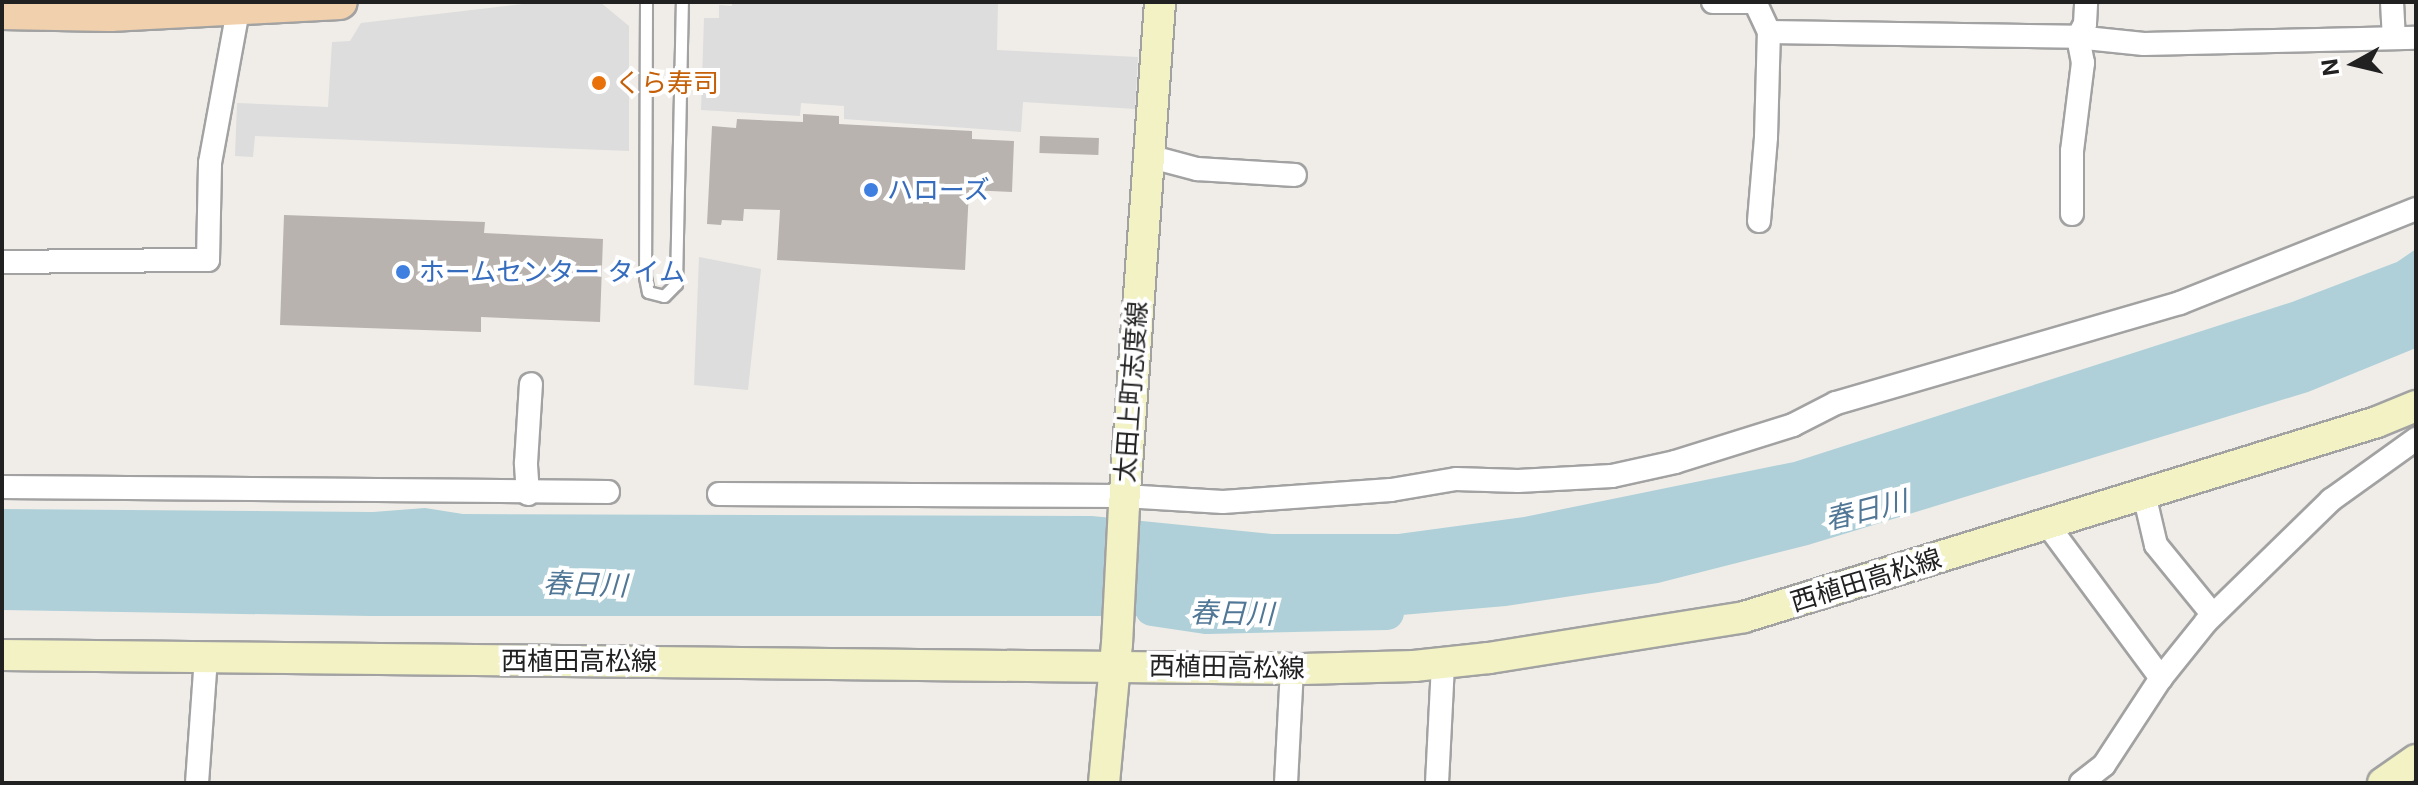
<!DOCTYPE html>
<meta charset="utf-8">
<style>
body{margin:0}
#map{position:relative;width:2418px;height:785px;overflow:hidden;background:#f0ede9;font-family:Inter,"Noto Sans JP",sans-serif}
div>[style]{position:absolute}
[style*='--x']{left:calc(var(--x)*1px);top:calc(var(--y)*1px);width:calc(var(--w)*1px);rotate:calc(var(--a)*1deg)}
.parking>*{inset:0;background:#ddd}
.water>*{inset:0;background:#afd0d8}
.river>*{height:34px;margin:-17px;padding:0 17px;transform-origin:17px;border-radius:17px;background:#afd0d8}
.building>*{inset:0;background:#b9b3af;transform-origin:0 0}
.roads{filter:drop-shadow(2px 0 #a2a2a2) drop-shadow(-2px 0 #a2a2a2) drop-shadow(0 2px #a2a2a2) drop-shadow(0 -2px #a2a2a2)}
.lane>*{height:11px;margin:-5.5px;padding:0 5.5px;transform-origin:5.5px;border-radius:5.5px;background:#fff}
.street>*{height:22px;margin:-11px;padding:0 11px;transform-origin:11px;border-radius:11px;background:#fff}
.secondary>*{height:30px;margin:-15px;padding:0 15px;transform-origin:15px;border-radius:15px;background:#f2f2c4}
.primary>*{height:34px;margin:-17px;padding:0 17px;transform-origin:17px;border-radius:17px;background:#f1d1ad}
.dots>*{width:22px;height:22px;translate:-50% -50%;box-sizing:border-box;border:4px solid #fff;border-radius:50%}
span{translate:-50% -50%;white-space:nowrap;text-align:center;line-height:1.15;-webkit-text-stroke:8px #fff;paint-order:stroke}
.food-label{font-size:26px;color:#c56008}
.left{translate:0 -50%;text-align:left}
.shop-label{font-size:26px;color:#366cbe}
.street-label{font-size:26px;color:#212121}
.water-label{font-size:28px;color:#517796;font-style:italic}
.frame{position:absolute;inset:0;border:4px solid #212121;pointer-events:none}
.north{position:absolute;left:2314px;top:24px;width:80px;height:80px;-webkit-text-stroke:6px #fff;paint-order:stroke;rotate:262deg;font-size:22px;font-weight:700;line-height:32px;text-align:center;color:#212121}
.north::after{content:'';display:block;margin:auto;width:28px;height:36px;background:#212121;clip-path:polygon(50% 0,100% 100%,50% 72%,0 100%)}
</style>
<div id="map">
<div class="parking">
<div style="clip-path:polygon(541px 2px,600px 2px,629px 26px,629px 151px,255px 136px,253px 157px,235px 156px,237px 103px,328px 107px,332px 42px,350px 41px,361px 23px)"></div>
<div style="clip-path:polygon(732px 2px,998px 2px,997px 50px,1138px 57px,1135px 109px,1023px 102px,1021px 132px,844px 119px,844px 106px,801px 103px,800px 116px,701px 110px,704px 18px,719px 18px,719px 5px,732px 6px)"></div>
<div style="clip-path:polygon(699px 257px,761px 269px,748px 390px,694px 385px)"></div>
</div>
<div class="water">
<div style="clip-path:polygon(2416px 249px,2416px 348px,2308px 392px,1808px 545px,1658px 583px,1506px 606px,1390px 616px,370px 616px,2px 610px,2px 509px,373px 512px,425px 508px,463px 514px,1092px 516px,1272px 534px,1398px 534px,1524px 517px,1794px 462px,2292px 302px,2397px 262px)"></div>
</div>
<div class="river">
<div style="--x:1152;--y:609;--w:56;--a:8.3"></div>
<div style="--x:1207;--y:617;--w:180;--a:-1.3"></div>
</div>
<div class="building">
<div style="clip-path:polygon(803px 114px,839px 116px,839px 124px,972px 131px,972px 139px,1014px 141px,1012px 192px,969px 190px,965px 270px,777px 260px,780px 210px,744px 209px,743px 221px,722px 220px,721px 225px,707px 224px,712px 126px,736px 128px,737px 119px,803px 122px)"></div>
<div style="left:1040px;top:136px;width:59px;height:17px;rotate:2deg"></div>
<div style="clip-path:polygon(284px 215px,485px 222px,484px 233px,603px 239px,600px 322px,481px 317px,481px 332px,280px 325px)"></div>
</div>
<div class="roads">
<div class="lane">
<div style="--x:646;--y:2;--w:275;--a:90.2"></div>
<div style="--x:645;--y:277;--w:15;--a:79"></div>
<div style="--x:648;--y:292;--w:16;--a:14"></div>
<div style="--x:664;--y:296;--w:17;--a:-45"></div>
<div style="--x:676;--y:284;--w:282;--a:-88.8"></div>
</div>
<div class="street">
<div style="--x:1713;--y:2;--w:44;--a:0"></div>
<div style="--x:2392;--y:2;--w:35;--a:87"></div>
<div style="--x:1756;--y:4;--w:31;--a:65"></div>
<div style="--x:1769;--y:32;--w:307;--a:0.9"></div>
<div style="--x:2076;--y:37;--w:68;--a:5.9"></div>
<div style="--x:2144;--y:44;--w:272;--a:-1.3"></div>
<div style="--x:1148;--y:156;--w:51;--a:14.9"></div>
<div style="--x:1197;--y:169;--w:98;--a:3.5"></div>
<div style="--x:2072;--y:214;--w:63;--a:-90"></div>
<div style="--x:2072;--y:151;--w:89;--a:-82.9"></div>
<div style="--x:2083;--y:63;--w:26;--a:-101"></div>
<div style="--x:2078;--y:37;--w:15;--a:-62"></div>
<div style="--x:2085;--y:24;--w:22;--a:-87"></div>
<div style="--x:1759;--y:221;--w:84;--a:-85.2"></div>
<div style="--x:1766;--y:137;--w:105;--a:-88.4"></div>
<div style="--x:2;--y:262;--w:206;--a:-0.6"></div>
<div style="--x:208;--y:260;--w:97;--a:-88.8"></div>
<div style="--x:210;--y:163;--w:156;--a:-79.6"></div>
<div style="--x:238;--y:10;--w:10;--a:-53"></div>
<div style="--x:2;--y:487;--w:606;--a:0.47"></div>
<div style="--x:528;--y:494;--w:31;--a:-94"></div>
<div style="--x:526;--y:463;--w:79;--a:-86.4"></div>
<div style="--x:719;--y:494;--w:405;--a:0.3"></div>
<div style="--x:1124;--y:496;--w:99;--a:3.5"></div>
<div style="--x:1223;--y:502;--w:168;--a:-4.1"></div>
<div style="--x:1391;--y:490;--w:66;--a:-9.6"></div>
<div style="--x:1456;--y:479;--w:62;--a:1.8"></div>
<div style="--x:1518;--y:481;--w:94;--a:-3"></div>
<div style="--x:1612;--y:476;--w:65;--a:-12.5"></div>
<div style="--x:1675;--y:462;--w:124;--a:-17.4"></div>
<div style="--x:1793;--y:425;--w:48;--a:-27.1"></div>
<div style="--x:1836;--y:403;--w:358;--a:-16.2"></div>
<div style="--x:2180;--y:303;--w:254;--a:-21.7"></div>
<div style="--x:2144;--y:494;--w:52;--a:76.8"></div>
<div style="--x:2156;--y:545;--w:90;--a:50.8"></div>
<div style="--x:2047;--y:524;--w:192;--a:53.5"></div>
<div style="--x:197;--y:783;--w:125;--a:-85.9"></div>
<div style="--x:1286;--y:783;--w:115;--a:-87"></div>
<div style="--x:1437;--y:783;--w:120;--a:-87.1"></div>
<div style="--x:2081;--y:783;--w:29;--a:-38"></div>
<div style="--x:2104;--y:765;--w:104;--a:-56.8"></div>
<div style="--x:2161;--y:678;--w:72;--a:-51.2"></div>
<div style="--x:2206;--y:622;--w:175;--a:-44.3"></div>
<div style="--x:2331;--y:500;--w:105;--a:-35.7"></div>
</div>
<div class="secondary">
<div style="--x:2;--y:655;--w:1300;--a:0.62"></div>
<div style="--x:1302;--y:669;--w:112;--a:-1.5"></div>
<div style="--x:1414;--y:666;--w:75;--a:-6.1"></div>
<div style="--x:1489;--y:658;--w:258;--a:-9.1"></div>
<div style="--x:1744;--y:617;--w:662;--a:-17.12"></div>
<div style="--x:2377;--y:422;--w:42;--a:-22.3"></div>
<div style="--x:1104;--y:783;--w:140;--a:-84.7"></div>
<div style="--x:1117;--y:644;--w:138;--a:-87.1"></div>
<div style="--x:1124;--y:506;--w:505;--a:-85.91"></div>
<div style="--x:2383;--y:783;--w:40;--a:-34.9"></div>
</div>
<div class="primary">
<div style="--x:2;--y:12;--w:108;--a:1.1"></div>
<div style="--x:110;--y:14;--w:230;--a:-3"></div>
</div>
</div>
<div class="dots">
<div style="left:599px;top:83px;background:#e8710a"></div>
<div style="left:871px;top:190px;background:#3f7fe0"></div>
<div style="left:403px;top:272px;background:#3f7fe0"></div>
</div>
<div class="food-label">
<span class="left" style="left:615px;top:83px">くら寿司</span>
</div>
<div class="shop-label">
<span class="left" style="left:887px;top:190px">ハローズ</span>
<span class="left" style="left:419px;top:272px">ホームセンター タイム</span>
</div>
<div class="street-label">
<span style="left:1131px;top:392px;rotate:-86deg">太田上町志度線</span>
<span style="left:1866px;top:580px;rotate:-17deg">西植田高松線</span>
<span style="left:579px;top:661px">西植田高松線</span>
<span style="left:1227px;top:667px;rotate:1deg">西植田高松線</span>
</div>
<div class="water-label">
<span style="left:1866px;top:510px;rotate:-14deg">春日川</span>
<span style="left:585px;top:584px;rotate:2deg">春日川</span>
<span style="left:1232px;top:613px;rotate:1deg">春日川</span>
</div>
<div class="frame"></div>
<div class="north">N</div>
</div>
